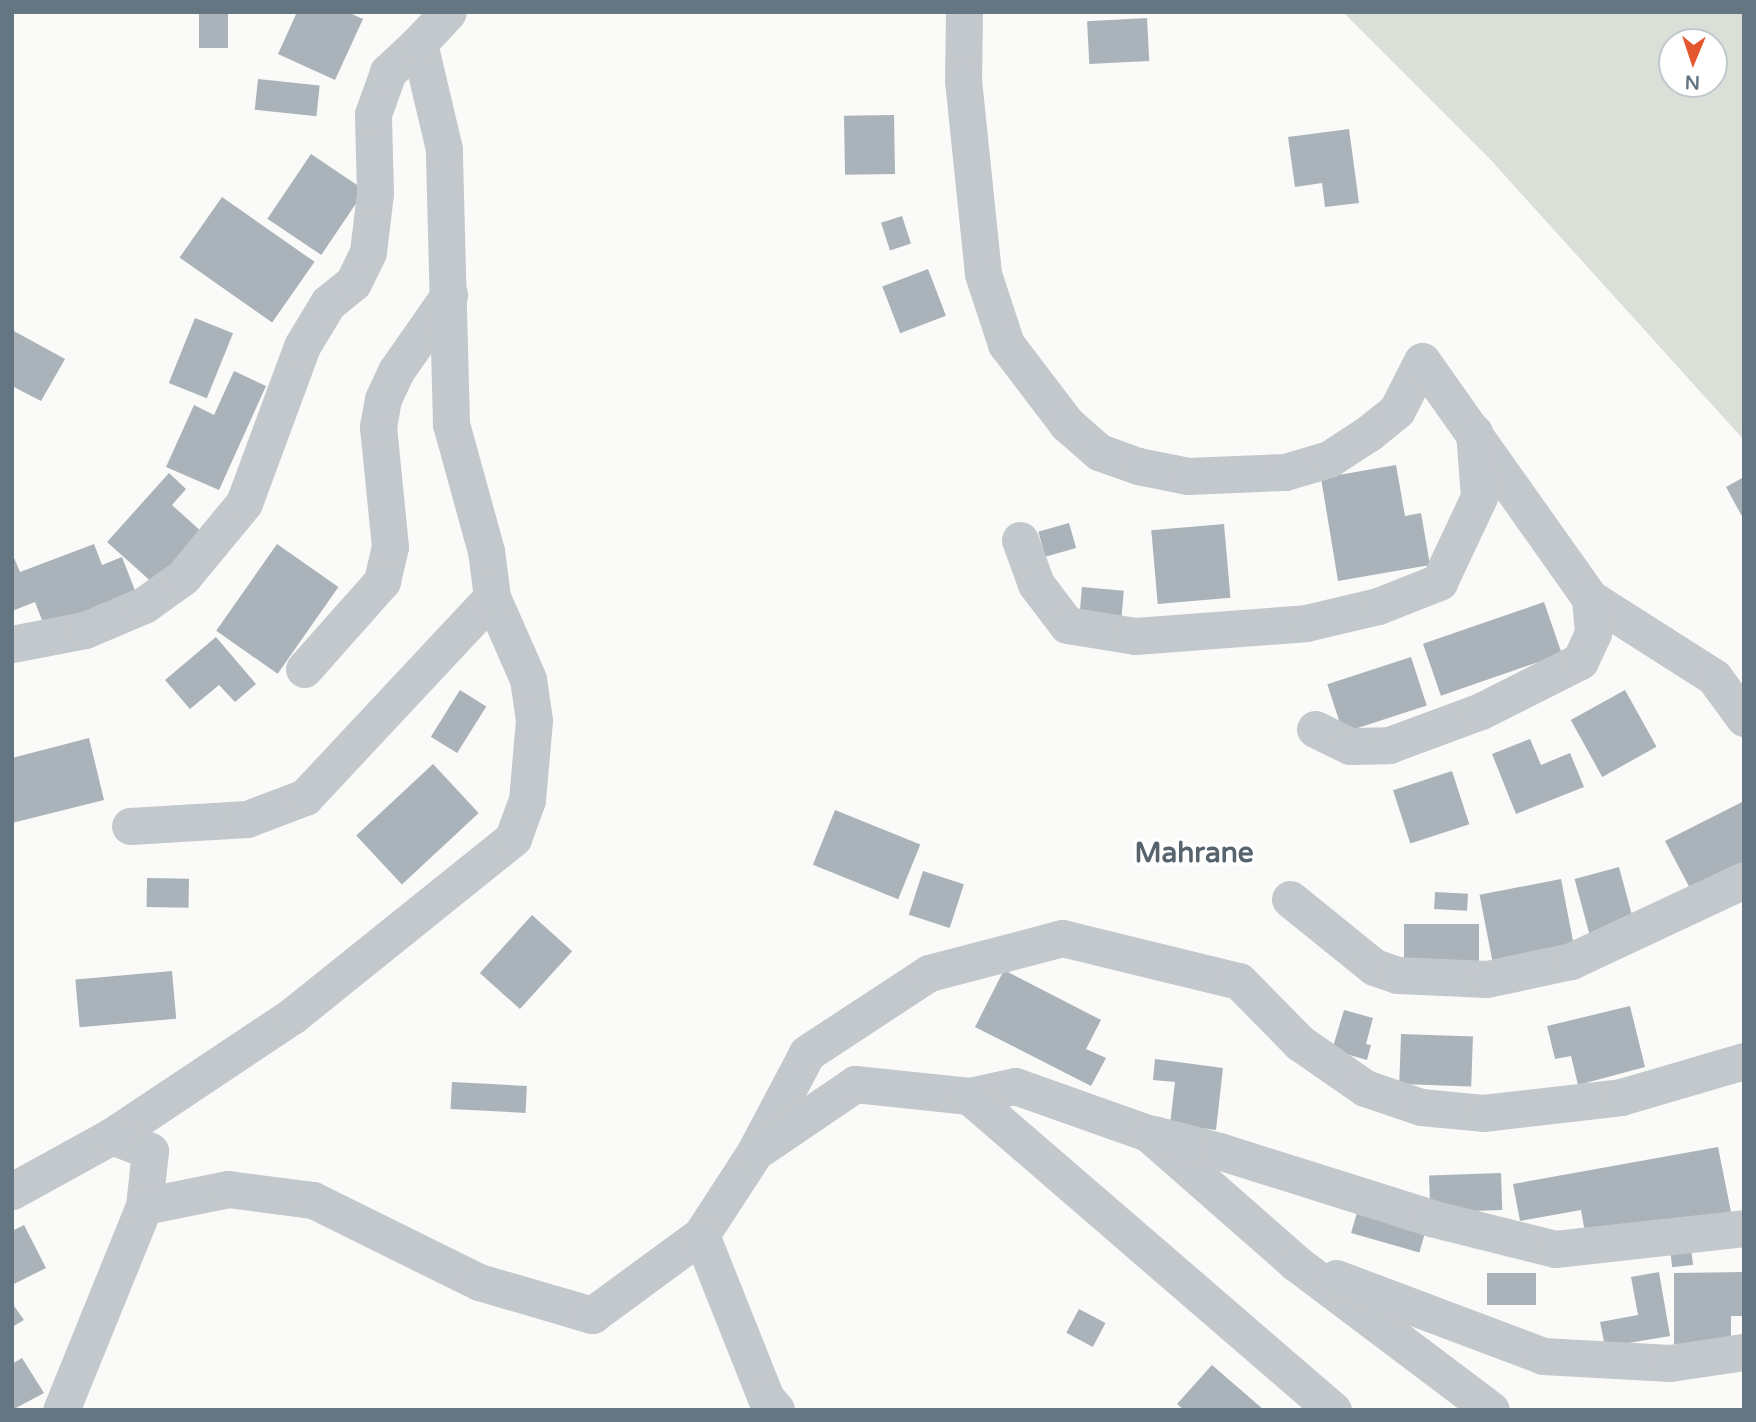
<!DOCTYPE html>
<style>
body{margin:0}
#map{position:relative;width:1756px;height:1422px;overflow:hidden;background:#fafaf8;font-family:"Varela Round",sans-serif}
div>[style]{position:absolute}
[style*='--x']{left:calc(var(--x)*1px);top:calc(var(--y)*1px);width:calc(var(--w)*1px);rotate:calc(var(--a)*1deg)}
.green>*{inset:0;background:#dadfd7}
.building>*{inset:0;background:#aab3b9;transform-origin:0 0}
.street>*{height:37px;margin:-18.5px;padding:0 18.5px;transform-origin:18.5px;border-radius:18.5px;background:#c3c8cc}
span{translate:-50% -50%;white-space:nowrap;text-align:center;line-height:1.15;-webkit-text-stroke:7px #fff;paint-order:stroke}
.quarter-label{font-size:28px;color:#57646e;font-weight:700}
.frame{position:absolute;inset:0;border:14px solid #657683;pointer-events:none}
.north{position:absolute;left:1658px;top:28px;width:70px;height:70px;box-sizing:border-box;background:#fff;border:2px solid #c1c8cd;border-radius:50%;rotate:182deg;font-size:19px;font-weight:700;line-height:28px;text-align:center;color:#657683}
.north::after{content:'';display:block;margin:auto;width:24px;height:32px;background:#e4572e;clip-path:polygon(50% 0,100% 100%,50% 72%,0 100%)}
</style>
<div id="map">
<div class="green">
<div style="clip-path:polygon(evenodd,1343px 12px,1744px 12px,1744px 440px,1489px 158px,1343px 12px,1672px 42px,1714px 42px,1714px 84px,1672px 84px,1672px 42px)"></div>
</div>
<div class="building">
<div style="left:199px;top:12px;width:29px;height:36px"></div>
<div style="clip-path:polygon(297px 12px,347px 12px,363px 19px,335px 80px,278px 54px)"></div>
<div style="left:1147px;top:18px;width:43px;height:60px;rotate:87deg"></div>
<div style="left:258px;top:79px;width:62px;height:31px;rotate:6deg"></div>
<div style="left:894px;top:115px;width:59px;height:50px;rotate:89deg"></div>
<div style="clip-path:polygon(1349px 129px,1359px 203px,1325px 207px,1322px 183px,1295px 187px,1288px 137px)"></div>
<div style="left:311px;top:154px;width:65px;height:78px;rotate:34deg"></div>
<div style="left:222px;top:197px;width:113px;height:74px;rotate:35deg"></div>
<div style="left:902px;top:216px;width:29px;height:22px;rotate:72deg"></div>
<div style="left:928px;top:269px;width:50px;height:49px;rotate:69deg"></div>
<div style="left:195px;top:318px;width:41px;height:70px;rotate:22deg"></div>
<div style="clip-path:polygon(12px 330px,65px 359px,41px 401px,12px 386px)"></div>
<div style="clip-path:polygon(234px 371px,266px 386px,219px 490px,166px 467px,194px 405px,214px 415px)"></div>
<div style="clip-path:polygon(1396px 465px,1405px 516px,1421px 513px,1430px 565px,1338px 581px,1321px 478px)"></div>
<div style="clip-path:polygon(169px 473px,186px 489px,172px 505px,203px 533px,155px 585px,107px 542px)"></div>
<div style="clip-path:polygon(1744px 477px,1744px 520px,1726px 487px)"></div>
<div style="left:1069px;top:523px;width:26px;height:32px;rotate:74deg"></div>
<div style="left:1224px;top:524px;width:74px;height:73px;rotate:85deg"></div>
<div style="clip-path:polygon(94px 544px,102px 565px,122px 557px,136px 593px,45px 628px,35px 602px,12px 611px,12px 553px,20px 572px)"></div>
<div style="left:277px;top:544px;width:75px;height:106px;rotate:35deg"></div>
<div style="left:1082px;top:587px;width:42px;height:31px;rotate:5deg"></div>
<div style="left:1544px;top:602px;width:55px;height:128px;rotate:71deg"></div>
<div style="clip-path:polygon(216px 637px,256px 684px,235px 702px,219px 685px,190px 709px,165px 680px)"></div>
<div style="left:1411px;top:657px;width:51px;height:88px;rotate:72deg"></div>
<div style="left:460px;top:690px;width:31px;height:55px;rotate:32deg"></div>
<div style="left:1625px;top:690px;width:65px;height:62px;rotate:61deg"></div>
<div style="clip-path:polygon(89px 738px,104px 800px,12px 823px,12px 758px)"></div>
<div style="clip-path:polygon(1530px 739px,1541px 765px,1570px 753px,1584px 787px,1516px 814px,1492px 754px)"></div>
<div style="left:433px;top:764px;width:67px;height:105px;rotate:47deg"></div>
<div style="left:1452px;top:771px;width:56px;height:62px;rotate:72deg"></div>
<div style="clip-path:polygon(1744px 801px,1744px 868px,1693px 894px,1665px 841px)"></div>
<div style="left:835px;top:810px;width:92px;height:59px;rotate:22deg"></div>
<div style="left:1619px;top:867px;width:60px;height:46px;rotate:75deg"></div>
<div style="left:923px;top:871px;width:43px;height:46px;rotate:18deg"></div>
<div style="left:147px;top:878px;width:42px;height:29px;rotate:1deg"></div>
<div style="left:1561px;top:879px;width:67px;height:83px;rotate:79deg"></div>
<div style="left:1435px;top:892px;width:33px;height:17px;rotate:3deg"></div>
<div style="left:532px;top:915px;width:54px;height:78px;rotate:42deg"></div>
<div style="left:1404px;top:924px;width:75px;height:39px"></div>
<div style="clip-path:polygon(1004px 970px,1101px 1020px,1086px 1049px,1106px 1058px,1091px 1086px,975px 1027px)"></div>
<div style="left:172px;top:971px;width:48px;height:97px;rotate:85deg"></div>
<div style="clip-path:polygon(1630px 1006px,1645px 1067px,1578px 1085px,1571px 1056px,1555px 1059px,1547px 1026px)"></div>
<div style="clip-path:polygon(1344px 1010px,1373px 1018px,1366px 1044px,1371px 1045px,1367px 1060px,1332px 1050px)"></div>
<div style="left:1401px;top:1034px;width:72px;height:50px;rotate:2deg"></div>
<div style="clip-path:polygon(1155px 1059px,1223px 1068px,1216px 1130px,1170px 1124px,1175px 1082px,1153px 1080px)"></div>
<div style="left:452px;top:1082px;width:75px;height:27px;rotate:3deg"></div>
<div style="clip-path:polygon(1718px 1147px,1731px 1212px,1586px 1238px,1581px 1210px,1520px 1221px,1513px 1184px)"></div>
<div style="left:1501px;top:1173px;width:37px;height:72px;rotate:88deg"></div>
<div style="left:1358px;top:1209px;width:71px;height:25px;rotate:16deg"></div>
<div style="clip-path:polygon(24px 1225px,46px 1268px,12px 1285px,12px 1231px)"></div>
<div style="left:1690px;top:1240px;width:25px;height:21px;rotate:83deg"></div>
<div style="clip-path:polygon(1659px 1272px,1670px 1336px,1605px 1347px,1600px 1322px,1638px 1315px,1631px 1277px)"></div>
<div style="clip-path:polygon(1744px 1272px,1744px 1316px,1731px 1316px,1731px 1343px,1674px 1344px,1674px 1273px)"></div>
<div style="left:1487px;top:1273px;width:49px;height:32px"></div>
<div style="clip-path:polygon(12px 1303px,24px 1320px,12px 1327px)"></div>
<div style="left:1079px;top:1309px;width:30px;height:27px;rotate:28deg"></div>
<div style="clip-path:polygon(22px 1358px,44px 1393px,12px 1410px,12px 1364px)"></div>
<div style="clip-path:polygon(1212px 1365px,1264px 1410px,1184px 1410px,1177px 1404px)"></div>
</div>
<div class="street">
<div style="--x:964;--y:12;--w:68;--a:90.8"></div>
<div style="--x:963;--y:80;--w:195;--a:84.1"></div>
<div style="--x:983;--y:274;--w:74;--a:71.8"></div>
<div style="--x:1006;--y:344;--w:101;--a:52.7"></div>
<div style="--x:1067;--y:424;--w:43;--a:41.2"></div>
<div style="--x:1099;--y:452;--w:41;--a:19.7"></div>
<div style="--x:1138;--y:466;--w:51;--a:11.3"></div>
<div style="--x:1188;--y:476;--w:97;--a:-2.4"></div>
<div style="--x:1285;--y:472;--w:46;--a:-16.5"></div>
<div style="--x:1329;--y:459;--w:48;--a:-33"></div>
<div style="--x:1369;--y:433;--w:36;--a:-39"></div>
<div style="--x:1397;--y:410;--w:55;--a:-63"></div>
<div style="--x:1422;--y:361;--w:291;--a:54.7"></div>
<div style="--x:1590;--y:598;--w:147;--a:32.5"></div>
<div style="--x:1714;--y:677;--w:51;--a:53.8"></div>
<div style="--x:1020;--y:540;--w:47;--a:70"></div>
<div style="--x:1036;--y:584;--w:51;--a:52.9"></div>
<div style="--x:1067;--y:625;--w:69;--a:9.2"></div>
<div style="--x:1135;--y:636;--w:171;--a:-4.3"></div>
<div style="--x:1306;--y:623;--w:74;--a:-13.3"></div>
<div style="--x:1378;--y:606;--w:66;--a:-21.5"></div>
<div style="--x:1439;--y:582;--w:94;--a:-64.8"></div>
<div style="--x:1479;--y:497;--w:65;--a:-94.4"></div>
<div style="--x:12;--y:644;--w:74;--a:-10.9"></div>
<div style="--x:85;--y:630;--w:64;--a:-23"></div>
<div style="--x:144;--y:605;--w:48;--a:-35.7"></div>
<div style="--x:183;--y:577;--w:96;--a:-50.5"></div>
<div style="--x:244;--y:503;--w:167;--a:-69.7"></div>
<div style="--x:302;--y:346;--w:50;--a:-58.8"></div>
<div style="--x:328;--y:303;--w:32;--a:-39"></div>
<div style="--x:353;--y:283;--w:34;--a:-64"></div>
<div style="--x:368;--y:252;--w:59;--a:-83.2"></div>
<div style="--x:375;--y:193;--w:79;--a:-91.5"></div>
<div style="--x:373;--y:114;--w:45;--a:-70.3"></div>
<div style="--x:388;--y:72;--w:42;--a:-43.1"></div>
<div style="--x:304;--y:669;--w:118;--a:-48.4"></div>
<div style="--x:382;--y:581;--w:35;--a:-77"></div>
<div style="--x:390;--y:547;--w:121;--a:-95.7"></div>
<div style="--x:378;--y:427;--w:28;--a:-80"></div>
<div style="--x:383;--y:399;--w:31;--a:-65"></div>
<div style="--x:396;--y:371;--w:93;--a:-55.1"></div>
<div style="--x:1315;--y:729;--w:39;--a:26"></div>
<div style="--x:1350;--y:746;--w:39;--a:-1"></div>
<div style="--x:1389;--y:745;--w:98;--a:-20.3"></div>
<div style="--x:1481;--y:711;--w:111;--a:-26.8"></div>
<div style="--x:1580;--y:661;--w:31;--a:-65"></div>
<div style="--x:1593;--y:633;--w:35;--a:-95"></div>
<div style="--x:130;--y:826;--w:117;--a:-3.4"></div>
<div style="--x:247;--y:819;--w:62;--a:-20.8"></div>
<div style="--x:305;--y:797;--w:274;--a:-46.9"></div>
<div style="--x:1290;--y:899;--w:108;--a:39"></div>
<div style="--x:1374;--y:967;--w:24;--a:19"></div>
<div style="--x:1397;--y:975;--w:90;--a:2.5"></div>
<div style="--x:1487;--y:979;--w:86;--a:-12.1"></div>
<div style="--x:1571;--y:961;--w:191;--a:-25.1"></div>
<div style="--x:969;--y:1096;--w:47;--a:-12.3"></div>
<div style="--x:1015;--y:1086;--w:141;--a:19.5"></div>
<div style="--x:1148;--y:1133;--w:197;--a:41.3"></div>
<div style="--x:1296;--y:1263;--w:244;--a:37"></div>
<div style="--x:1153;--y:1134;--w:68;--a:14.4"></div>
<div style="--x:1219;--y:1151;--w:222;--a:17.5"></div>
<div style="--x:1431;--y:1218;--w:128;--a:14"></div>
<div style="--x:1555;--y:1249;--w:190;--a:-6.3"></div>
<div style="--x:112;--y:1136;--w:216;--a:-33.7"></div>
<div style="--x:292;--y:1016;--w:284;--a:-38.8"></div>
<div style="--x:513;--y:838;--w:40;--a:-69.8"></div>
<div style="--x:527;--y:800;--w:80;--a:-85"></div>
<div style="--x:534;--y:720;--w:41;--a:-98.3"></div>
<div style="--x:528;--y:679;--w:90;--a:-113.7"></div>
<div style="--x:492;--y:597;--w:46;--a:-97.4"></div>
<div style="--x:486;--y:551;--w:132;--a:-105.4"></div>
<div style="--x:451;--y:424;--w:275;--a:-91.5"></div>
<div style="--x:444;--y:149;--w:109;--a:-103.3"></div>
<div style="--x:419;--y:43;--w:42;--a:-46.9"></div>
<div style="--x:757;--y:1148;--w:107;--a:-62.2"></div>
<div style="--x:807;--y:1053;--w:146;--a:-33.3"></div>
<div style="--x:929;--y:973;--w:138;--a:-14.7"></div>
<div style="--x:1062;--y:938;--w:182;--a:13.7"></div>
<div style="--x:1239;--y:981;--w:87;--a:45.5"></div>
<div style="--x:1300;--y:1043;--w:79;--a:34.7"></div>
<div style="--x:1365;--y:1088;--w:59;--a:18.7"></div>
<div style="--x:1421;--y:1107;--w:62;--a:5.5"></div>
<div style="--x:1483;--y:1113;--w:139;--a:-6.6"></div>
<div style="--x:1621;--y:1097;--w:128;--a:-16.3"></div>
<div style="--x:12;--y:1191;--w:114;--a:-28.8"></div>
<div style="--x:112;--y:1136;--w:41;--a:21.5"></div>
<div style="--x:150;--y:1151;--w:55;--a:96.2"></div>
<div style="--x:144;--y:1206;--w:220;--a:112.1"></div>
<div style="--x:144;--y:1206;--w:86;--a:-11.4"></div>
<div style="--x:228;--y:1189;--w:86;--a:7.4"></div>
<div style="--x:313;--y:1200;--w:185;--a:26.3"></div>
<div style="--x:479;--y:1282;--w:118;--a:16.3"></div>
<div style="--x:592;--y:1315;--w:135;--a:-36.3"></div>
<div style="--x:701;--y:1235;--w:99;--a:-57"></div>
<div style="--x:755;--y:1152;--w:121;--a:-34.2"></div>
<div style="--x:855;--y:1084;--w:115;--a:6"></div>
<div style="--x:969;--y:1096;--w:481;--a:40.8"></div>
<div style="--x:701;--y:1235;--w:175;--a:68.3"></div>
<div style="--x:766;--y:1398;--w:16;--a:50"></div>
<div style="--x:1336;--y:1278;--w:221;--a:20.6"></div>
<div style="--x:1543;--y:1356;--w:127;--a:3.2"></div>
<div style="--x:1670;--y:1363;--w:75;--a:-8.5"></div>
</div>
<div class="quarter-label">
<span style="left:1194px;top:853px">Mahrane</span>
</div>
<div class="frame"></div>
<div class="north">N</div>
</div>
